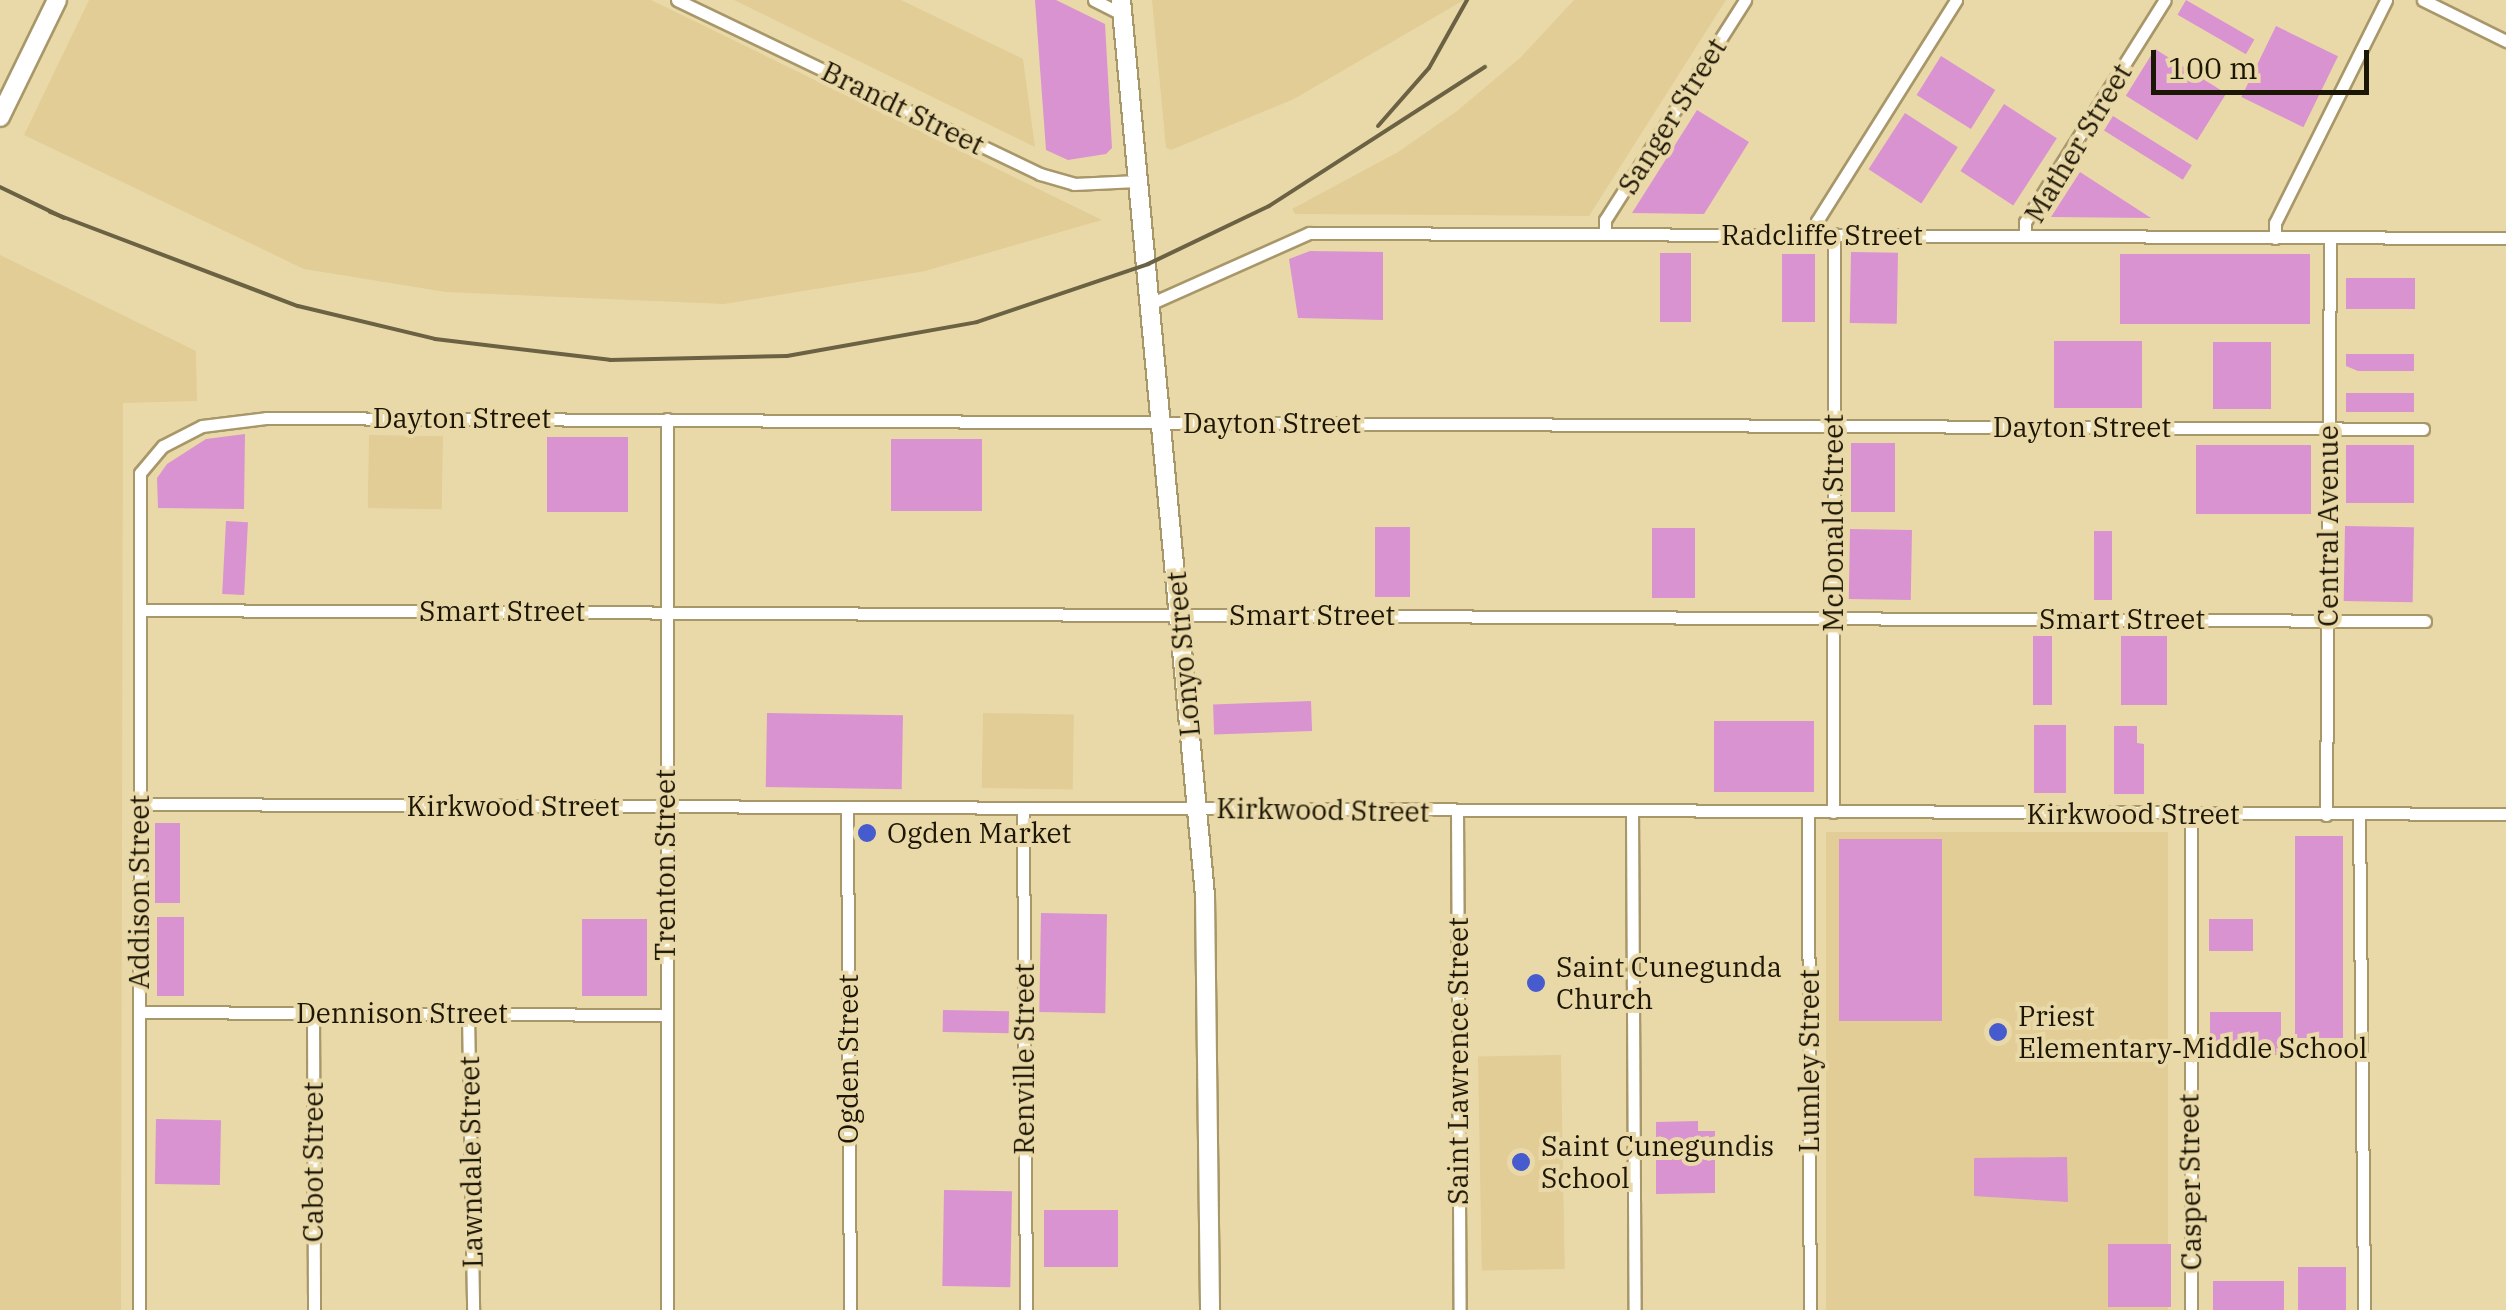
<!DOCTYPE html>
<meta charset="utf-8">
<style>
body{margin:0}
#map{position:relative;width:2506px;height:1310px;overflow:hidden;background:#ead9a8;font-family:"IBM Plex Serif",serif}
div>[style]{position:absolute}
[style*='--x']{left:calc(var(--x)*1px);top:calc(var(--y)*1px);width:calc(var(--w)*1px);rotate:calc(var(--a)*1deg)}
.built>*{inset:0;background:#e1cd95;transform-origin:0 0}
.green>*{inset:0;background:#d993d1;transform-origin:0 0}
.roads{filter:drop-shadow(2px 0 #a89769) drop-shadow(-2px 0 #a89769) drop-shadow(0 2px #a89769) drop-shadow(0 -2px #a89769)}
.street>*{height:11px;margin:-5.5px;padding:0 5.5px;transform-origin:5.5px;border-radius:5.5px;background:#fff}
.secondary>*{height:18px;margin:-9px;padding:0 9px;transform-origin:9px;border-radius:9px;background:#fff}
.rail>*{height:4px;margin:-2px;padding:0 2px;transform-origin:2px;border-radius:2px;background:#6b6143}
.dots>*{width:28px;height:28px;translate:-50% -50%;box-sizing:border-box;border:5px solid #ead9a8;border-radius:50%}
span{translate:-50% -50%;white-space:nowrap;text-align:center;line-height:1.15;-webkit-text-stroke:8px #ead9a8;paint-order:stroke}
.street-label{font-size:28px;color:#1c1604}
.poi-label{font-size:28px;color:#1c1604}
.left{translate:0 -50%;text-align:left}
.scale{position:absolute;left:2151px;top:50px;width:218px;height:45px;box-sizing:border-box;border:5px solid #1c1604;border-top:0;padding-left:12px;font-size:30px;line-height:35px;white-space:nowrap;color:#1c1604;-webkit-text-stroke:8px #ead9a8;paint-order:stroke}
</style>
<div id="map">
<div class="built">
<div style="clip-path:polygon(89px 0,651px 0,1102px 220px,925px 271px,724px 304px,446px 292px,304px 269px,24px 135px)"></div>
<div style="clip-path:polygon(734px 0,901px 0,1023px 59px,1035px 147px)"></div>
<div style="clip-path:polygon(1152px 0,1464px 0,1294px 99px,1171px 150px,1166px 148px)"></div>
<div style="clip-path:polygon(1574px 0,1726px 0,1589px 216px,1295px 214px,1292px 209px,1398px 152px,1457px 111px,1520px 58px)"></div>
<div style="clip-path:polygon(0 255px,196px 351px,197px 401px,123px 403px,121px 1310px,0 1310px)"></div>
<div style="left:369px;top:435px;width:74px;height:73px;rotate:1deg"></div>
<div style="left:983px;top:713px;width:91px;height:75px;rotate:1deg"></div>
<div style="left:1826px;top:832px;width:342px;height:478px"></div>
<div style="left:1561px;top:1055px;width:214px;height:83px;rotate:89deg"></div>
</div>
<div class="green">
<div style="clip-path:polygon(1035px 0,1056px 0,1105px 24px,1112px 148px,1106px 154px,1068px 160px,1046px 150px)"></div>
<div style="left:2186px;top:0;width:79px;height:17px;rotate:30deg"></div>
<div style="left:2276px;top:26px;width:69px;height:79px;rotate:26deg"></div>
<div style="left:2155px;top:49px;width:84px;height:55px;rotate:32deg"></div>
<div style="left:1941px;top:56px;width:64px;height:46px;rotate:32deg"></div>
<div style="left:2004px;top:104px;width:63px;height:80px;rotate:33deg"></div>
<div style="clip-path:polygon(1697px 110px,1749px 142px,1704px 214px,1632px 213px)"></div>
<div style="left:1905px;top:113px;width:63px;height:67px;rotate:33deg"></div>
<div style="left:2113px;top:116px;width:93px;height:17px;rotate:32deg"></div>
<div style="clip-path:polygon(2080px 172px,2151px 218px,2051px 217px)"></div>
<div style="clip-path:polygon(1310px 251px,1383px 252px,1383px 320px,1298px 318px,1289px 259px)"></div>
<div style="left:1851px;top:252px;width:47px;height:71px;rotate:1deg"></div>
<div style="left:1660px;top:253px;width:31px;height:69px"></div>
<div style="left:1782px;top:254px;width:33px;height:68px"></div>
<div style="left:2120px;top:254px;width:190px;height:70px"></div>
<div style="left:2346px;top:278px;width:69px;height:31px"></div>
<div style="left:2054px;top:341px;width:88px;height:67px"></div>
<div style="left:2213px;top:342px;width:58px;height:67px"></div>
<div style="clip-path:polygon(2346px 354px,2414px 354px,2414px 371px,2358px 371px,2346px 366px)"></div>
<div style="left:2346px;top:393px;width:68px;height:19px"></div>
<div style="clip-path:polygon(245px 434px,244px 509px,158px 508px,157px 478px,167px 464px,206px 439px)"></div>
<div style="left:547px;top:437px;width:81px;height:75px"></div>
<div style="left:891px;top:439px;width:91px;height:72px"></div>
<div style="left:1851px;top:443px;width:44px;height:69px"></div>
<div style="left:2196px;top:445px;width:115px;height:69px"></div>
<div style="left:2346px;top:445px;width:68px;height:58px"></div>
<div style="left:226px;top:521px;width:22px;height:73px;rotate:3deg"></div>
<div style="left:2345px;top:526px;width:69px;height:75px;rotate:1deg"></div>
<div style="left:1375px;top:527px;width:35px;height:70px"></div>
<div style="left:1652px;top:528px;width:43px;height:70px"></div>
<div style="left:1850px;top:529px;width:62px;height:70px;rotate:1deg"></div>
<div style="left:2094px;top:531px;width:18px;height:69px"></div>
<div style="left:2033px;top:636px;width:19px;height:69px"></div>
<div style="left:2121px;top:636px;width:46px;height:69px"></div>
<div style="left:1311px;top:701px;width:30px;height:98px;rotate:88deg"></div>
<div style="left:767px;top:713px;width:136px;height:74px;rotate:1deg"></div>
<div style="left:1714px;top:721px;width:100px;height:71px"></div>
<div style="left:2034px;top:725px;width:32px;height:68px"></div>
<div style="clip-path:polygon(2114px 726px,2137px 726px,2137px 743px,2144px 744px,2144px 794px,2114px 794px)"></div>
<div style="left:155px;top:823px;width:25px;height:80px"></div>
<div style="left:2295px;top:836px;width:48px;height:202px"></div>
<div style="left:1839px;top:839px;width:103px;height:182px"></div>
<div style="left:1041px;top:913px;width:66px;height:99px;rotate:1deg"></div>
<div style="left:157px;top:917px;width:27px;height:79px"></div>
<div style="left:582px;top:919px;width:65px;height:77px"></div>
<div style="left:2209px;top:919px;width:44px;height:32px"></div>
<div style="left:943px;top:1010px;width:66px;height:22px;rotate:1deg"></div>
<div style="left:2210px;top:1012px;width:71px;height:43px"></div>
<div style="left:156px;top:1119px;width:65px;height:65px;rotate:1deg"></div>
<div style="clip-path:polygon(1698px 1121px,1698px 1131px,1715px 1131px,1715px 1193px,1656px 1194px,1656px 1122px)"></div>
<div style="clip-path:polygon(2067px 1157px,2068px 1202px,1974px 1196px,1974px 1158px)"></div>
<div style="left:944px;top:1190px;width:68px;height:96px;rotate:1deg"></div>
<div style="left:1044px;top:1210px;width:74px;height:57px"></div>
<div style="left:2108px;top:1244px;width:63px;height:63px"></div>
<div style="left:2298px;top:1267px;width:48px;height:43px"></div>
<div style="left:2284px;top:1281px;width:29px;height:71px;rotate:90deg"></div>
</div>
<div class="roads">
<div class="street">
<div style="--x:677;--y:0;--w:403;--a:25.6"></div>
<div style="--x:1040;--y:174;--w:35;--a:16"></div>
<div style="--x:1074;--y:184;--w:63;--a:-2.7"></div>
<div style="--x:1094;--y:0;--w:31;--a:27"></div>
<div style="--x:2423;--y:0;--w:93;--a:26.3"></div>
<div style="--x:1605;--y:233;--w:13;--a:-90"></div>
<div style="--x:1605;--y:220;--w:261;--a:-57.5"></div>
<div style="--x:1817;--y:234;--w:13;--a:-90"></div>
<div style="--x:1817;--y:221;--w:261;--a:-57.8"></div>
<div style="--x:2025;--y:236;--w:14;--a:-90"></div>
<div style="--x:2025;--y:222;--w:262;--a:-57.8"></div>
<div style="--x:2275;--y:238;--w:15;--a:-90"></div>
<div style="--x:2275;--y:223;--w:249;--a:-63.5"></div>
<div style="--x:1152;--y:303;--w:172;--a:-24"></div>
<div style="--x:1309;--y:233;--w:1197;--a:0.24"></div>
<div style="--x:667;--y:419;--w:891;--a:90"></div>
<div style="--x:140;--y:610;--w:2285;--a:0.28"></div>
<div style="--x:140;--y:804;--w:2366;--a:0.24"></div>
<div style="--x:847;--y:807;--w:503;--a:89.66"></div>
<div style="--x:1023;--y:808;--w:502;--a:89.66"></div>
<div style="--x:1808;--y:811;--w:499;--a:89.8"></div>
<div style="--x:1457;--y:812;--w:498;--a:89.7"></div>
<div style="--x:1632;--y:812;--w:498;--a:89.7"></div>
<div style="--x:1833;--y:812;--w:578;--a:-89.9"></div>
<div style="--x:2191;--y:814;--w:496;--a:90"></div>
<div style="--x:2326;--y:815;--w:577;--a:-89.6"></div>
<div style="--x:2359;--y:815;--w:495;--a:89.4"></div>
<div style="--x:139;--y:1012;--w:525;--a:0.33"></div>
<div style="--x:313;--y:1013;--w:297;--a:89.8"></div>
<div style="--x:468;--y:1014;--w:296;--a:89"></div>
<div style="--x:139;--y:1310;--w:837;--a:-89.93"></div>
<div style="--x:140;--y:473;--w:35;--a:-50"></div>
<div style="--x:163;--y:446;--w:44;--a:-27.1"></div>
<div style="--x:202;--y:426;--w:64;--a:-7.1"></div>
<div style="--x:266;--y:418;--w:2157;--a:0.29"></div>
</div>
<div class="secondary">
<div style="--x:1121;--y:0;--w:900;--a:84.64"></div>
<div style="--x:1205;--y:896;--w:414;--a:89.3"></div>
<div style="--x:0;--y:117;--w:130;--a:-64"></div>
</div>
</div>
<div class="rail">
<div style="--x:1378;--y:126;--w:77;--a:-48.7"></div>
<div style="--x:1429;--y:68;--w:78;--a:-60.8"></div>
<div style="--x:0;--y:187;--w:71;--a:25.8"></div>
<div style="--x:50;--y:212;--w:265;--a:20.8"></div>
<div style="--x:298;--y:306;--w:141;--a:13.5"></div>
<div style="--x:435;--y:339;--w:176;--a:6.8"></div>
<div style="--x:610;--y:360;--w:177;--a:-1.3"></div>
<div style="--x:787;--y:356;--w:193;--a:-10.1"></div>
<div style="--x:977;--y:322;--w:181;--a:-18.7"></div>
<div style="--x:1148;--y:264;--w:134;--a:-25.6"></div>
<div style="--x:1269;--y:206;--w:257;--a:-32.8"></div>
</div>
<div class="dots">
<div style="left:867px;top:833px;background:#455bce"></div>
<div style="left:1536px;top:983px;background:#455bce"></div>
<div style="left:1998px;top:1032px;background:#455bce"></div>
<div style="left:1521px;top:1162px;background:#455bce"></div>
</div>
<div class="street-label">
<span style="left:903px;top:108px;rotate:26deg">Brandt Street</span>
<span style="left:1672px;top:116px;rotate:-58deg">Sanger Street</span>
<span style="left:2078px;top:143px;rotate:-59deg">Mather Street</span>
<span style="left:1822px;top:235px">Radcliffe Street</span>
<span style="left:462px;top:418px">Dayton Street</span>
<span style="left:1272px;top:423px">Dayton Street</span>
<span style="left:2082px;top:427px">Dayton Street</span>
<span style="left:1833px;top:523px;rotate:-90deg">McDonald Street</span>
<span style="left:2328px;top:526px;rotate:-90deg">Central Avenue</span>
<span style="left:502px;top:611px">Smart Street</span>
<span style="left:1312px;top:615px">Smart Street</span>
<span style="left:2122px;top:619px">Smart Street</span>
<span style="left:1183px;top:654px;rotate:-95deg">Lonyo Street</span>
<span style="left:513px;top:806px">Kirkwood Street</span>
<span style="left:1323px;top:810px;rotate:1deg">Kirkwood Street</span>
<span style="left:2133px;top:814px">Kirkwood Street</span>
<span style="left:665px;top:865px;rotate:-90deg">Trenton Street</span>
<span style="left:139px;top:892px;rotate:-90deg">Addison Street</span>
<span style="left:402px;top:1013px">Dennison Street</span>
<span style="left:848px;top:1059px;rotate:-90deg">Ogden Street</span>
<span style="left:1024px;top:1059px;rotate:-90deg">Renville Street</span>
<span style="left:1458px;top:1061px;rotate:-90deg">Saint Lawrence Street</span>
<span style="left:1809px;top:1061px;rotate:-90deg">Lumley Street</span>
<span style="left:313px;top:1162px;rotate:-90deg">Cabot Street</span>
<span style="left:471px;top:1162px;rotate:-91deg">Lawndale Street</span>
<span style="left:2190px;top:1182px;rotate:-91deg">Casper Street</span>
</div>
<div class="poi-label">
<span class="left" style="left:887px;top:833px">Ogden Market</span>
<span class="left" style="left:1556px;top:983px">Saint Cunegunda<br>Church</span>
<span class="left" style="left:2018px;top:1032px">Priest<br>Elementary‑Middle School</span>
<span class="left" style="left:1541px;top:1162px">Saint Cunegundis<br>School</span>
</div>
<div class="scale">100 m</div>
</div>
